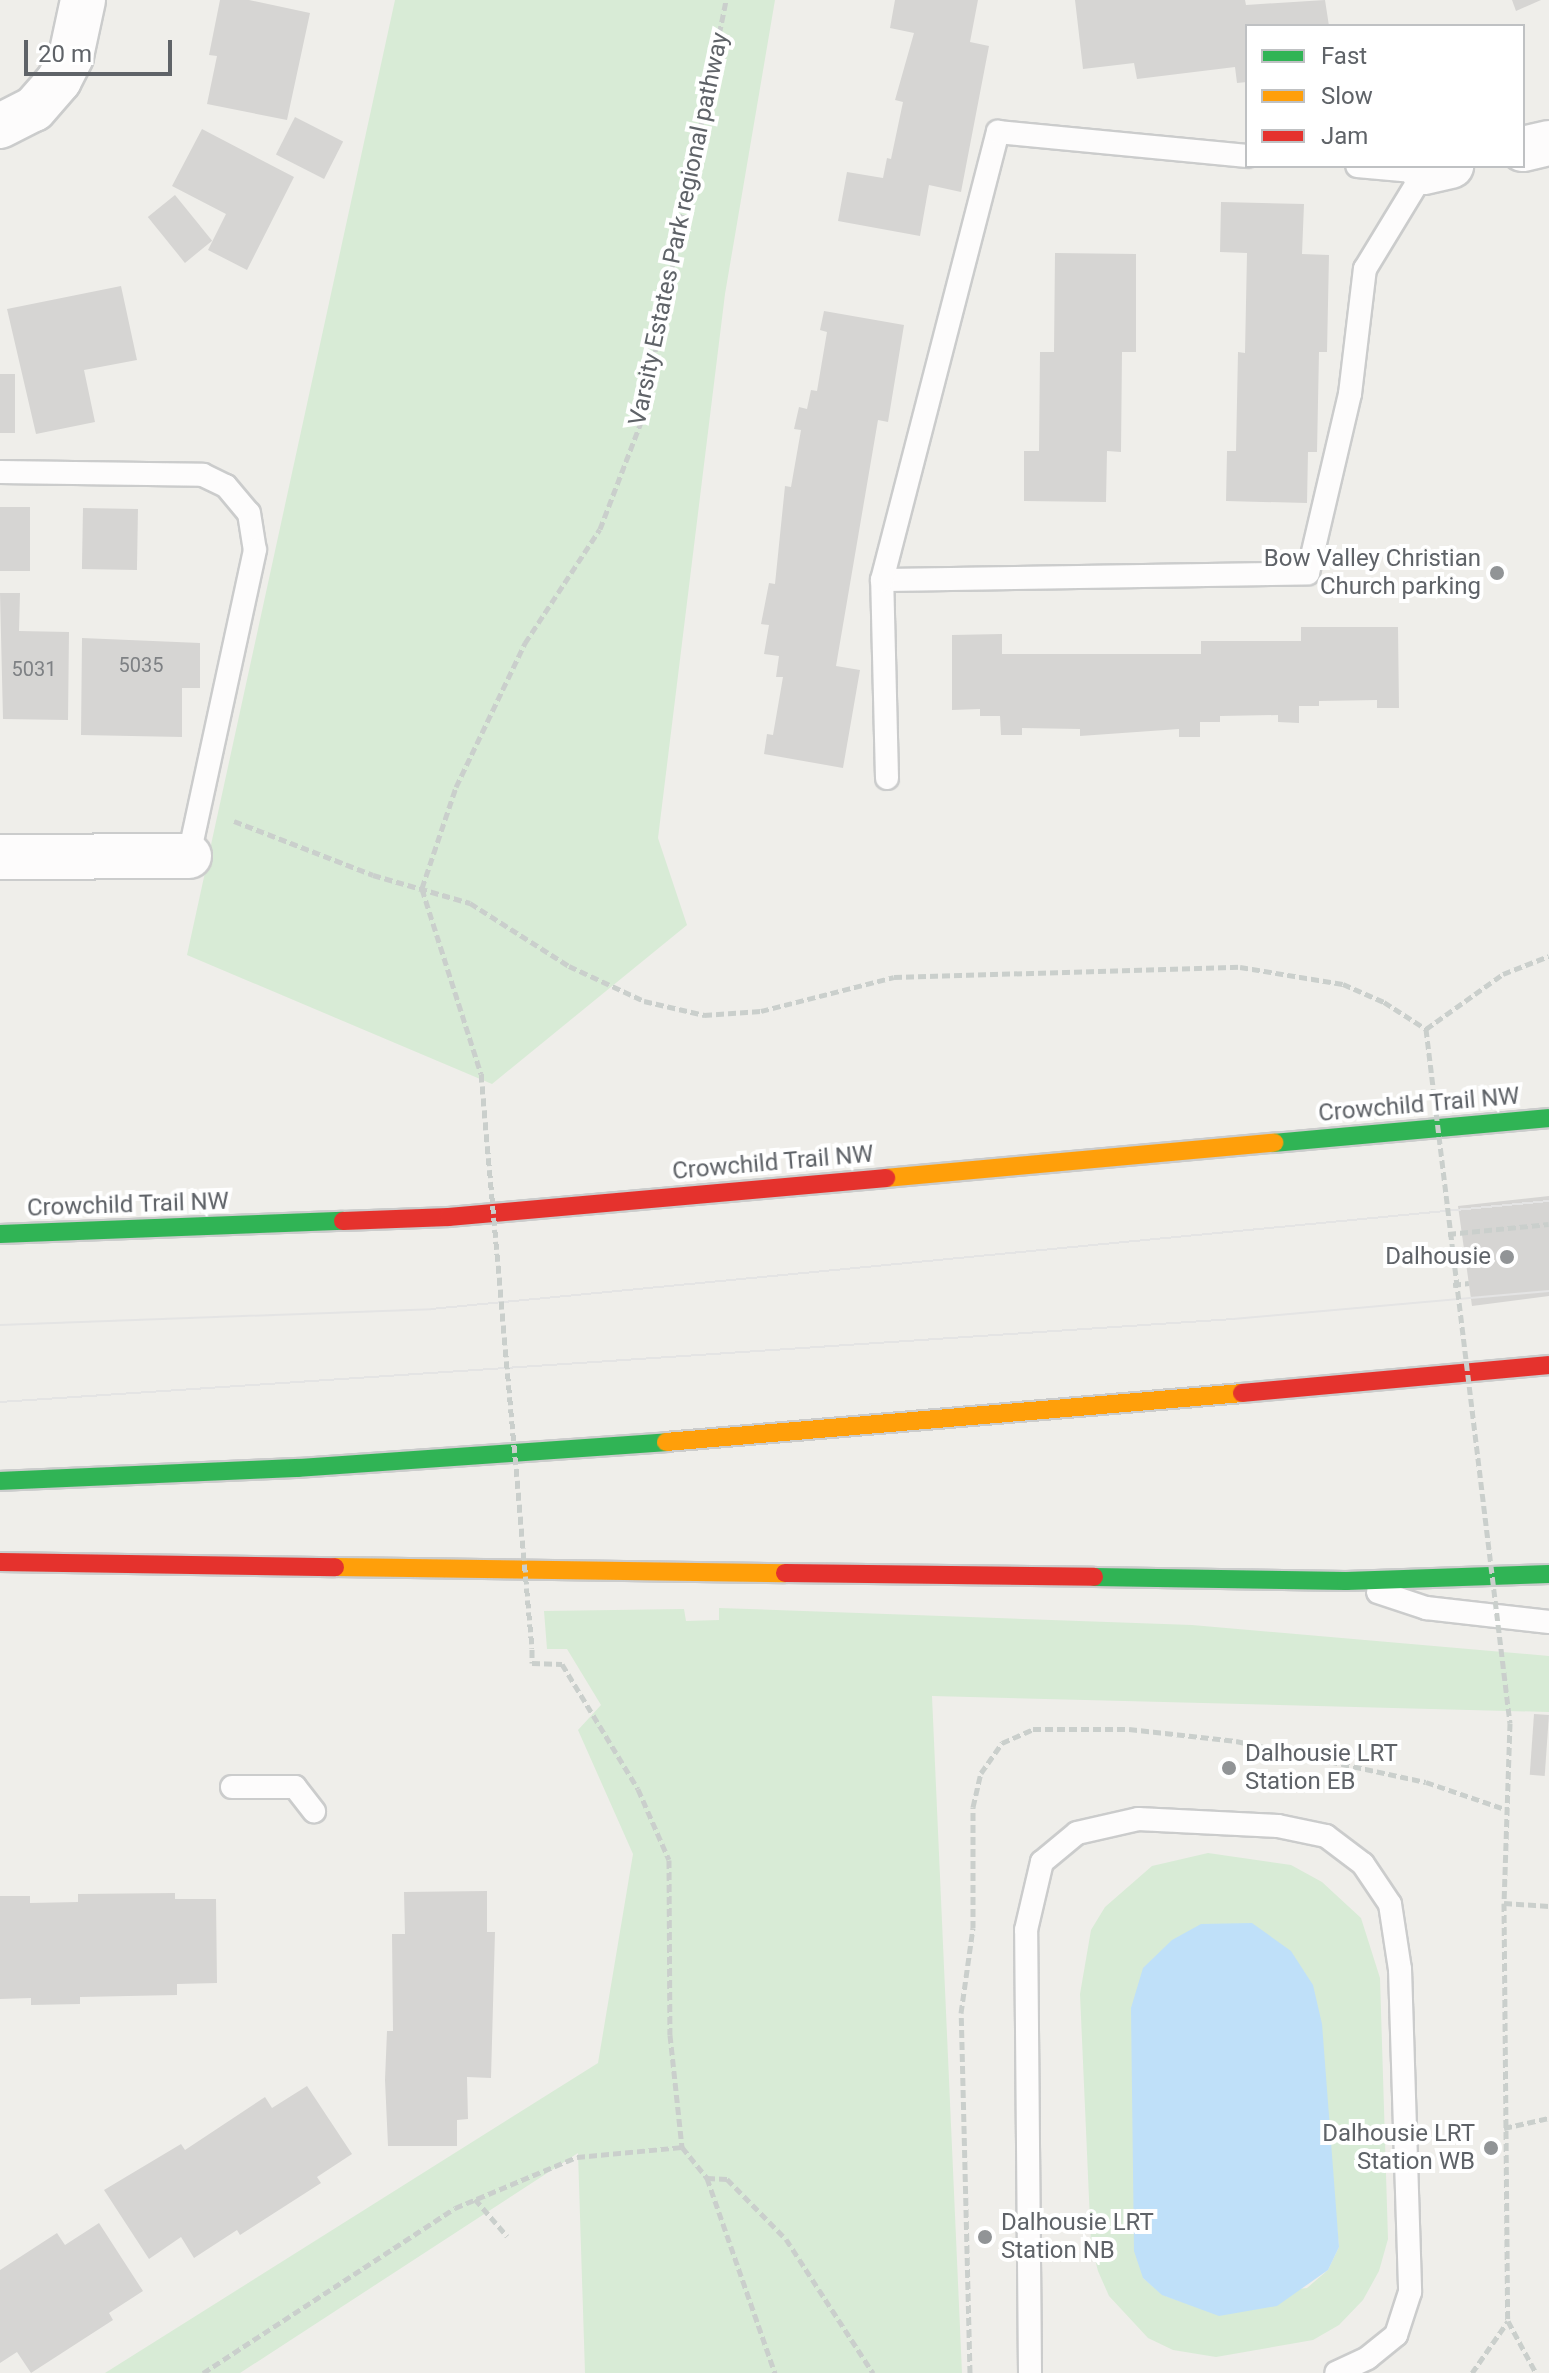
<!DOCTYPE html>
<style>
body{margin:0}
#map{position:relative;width:1549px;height:2373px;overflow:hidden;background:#efeeea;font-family:Roboto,sans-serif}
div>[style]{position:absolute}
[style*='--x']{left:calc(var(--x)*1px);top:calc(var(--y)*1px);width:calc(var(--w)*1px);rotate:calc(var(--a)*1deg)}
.green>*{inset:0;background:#d8ebd6}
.water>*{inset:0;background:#bfe0f9}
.building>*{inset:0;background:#d6d5d3;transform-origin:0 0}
.path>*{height:5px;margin-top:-2.5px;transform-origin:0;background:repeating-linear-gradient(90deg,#cacfcc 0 8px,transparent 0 12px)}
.roads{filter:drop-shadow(2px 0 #cbcccc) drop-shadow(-2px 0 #cbcccc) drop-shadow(0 2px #cbcccc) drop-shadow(0 -2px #cbcccc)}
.lane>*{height:22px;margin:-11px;padding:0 11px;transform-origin:11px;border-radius:11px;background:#fdfcfc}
.street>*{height:44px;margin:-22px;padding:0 22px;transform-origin:22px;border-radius:22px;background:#fdfcfc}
.fast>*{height:18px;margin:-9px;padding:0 9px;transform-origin:9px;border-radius:9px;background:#30b455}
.slow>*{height:18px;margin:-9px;padding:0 9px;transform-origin:9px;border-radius:9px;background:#ff9f0a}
.jam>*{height:18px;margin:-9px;padding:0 9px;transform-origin:9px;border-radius:9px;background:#e5322d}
.tram>*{height:2px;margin:-1px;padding:0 1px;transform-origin:1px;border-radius:1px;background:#e4e4e4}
.path-bridge>*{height:5px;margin-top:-2.5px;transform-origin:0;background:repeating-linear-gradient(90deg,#cacfcc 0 8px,transparent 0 12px)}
.dots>*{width:22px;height:22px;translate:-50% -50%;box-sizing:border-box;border:4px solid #fff;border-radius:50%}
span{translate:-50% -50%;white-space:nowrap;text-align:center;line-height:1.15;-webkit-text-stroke:8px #fff;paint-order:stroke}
.number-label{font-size:20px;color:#7e8184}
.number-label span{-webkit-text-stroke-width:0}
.street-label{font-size:24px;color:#5f6368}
.poi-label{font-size:24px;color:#5f6368}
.right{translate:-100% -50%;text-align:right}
.left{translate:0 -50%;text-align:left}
.legend{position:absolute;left:1245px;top:24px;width:280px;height:144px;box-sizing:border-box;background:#fff;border:2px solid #bfc1c3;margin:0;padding:10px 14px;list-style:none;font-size:24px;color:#5f6368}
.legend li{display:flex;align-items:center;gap:16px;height:40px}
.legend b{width:40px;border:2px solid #bfc1c3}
.scale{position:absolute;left:24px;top:40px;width:148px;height:36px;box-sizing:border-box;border:4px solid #5f6368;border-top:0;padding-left:10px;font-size:24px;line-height:28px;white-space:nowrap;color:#5f6368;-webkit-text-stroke:6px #fff;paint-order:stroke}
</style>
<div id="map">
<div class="green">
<div style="clip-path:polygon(395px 0,775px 0,725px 294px,658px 838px,687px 925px,492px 1084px,187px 955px)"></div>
<div style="clip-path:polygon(719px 1608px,1192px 1625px,1549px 1656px,1549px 1712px,932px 1696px,962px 2373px,585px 2373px,578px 2153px,240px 2373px,105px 2373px,598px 2063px,633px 1854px,578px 1730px,601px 1705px,567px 1649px,547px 1649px,544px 1611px,684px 1609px,686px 1621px,719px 1620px)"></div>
<div style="clip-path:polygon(evenodd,1208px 1853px,1291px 1865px,1322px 1882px,1361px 1918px,1380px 1978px,1388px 2239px,1379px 2271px,1363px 2300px,1339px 2325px,1313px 2340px,1216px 2357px,1173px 2350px,1148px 2338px,1109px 2296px,1098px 2271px,1091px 2244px,1080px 1994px,1091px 1930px,1105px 1907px,1152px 1866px,1208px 1853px,1328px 2140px,1339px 2247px,1328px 2270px,1307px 2288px,1182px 2302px,1163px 2295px,1143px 2278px,1328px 2140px)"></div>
</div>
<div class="water">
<div style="clip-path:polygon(1252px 1923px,1291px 1951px,1313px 1985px,1322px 2024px,1339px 2247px,1328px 2270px,1277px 2306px,1219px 2316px,1162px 2295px,1143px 2278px,1134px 2251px,1131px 2008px,1143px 1968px,1172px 1940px,1201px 1924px)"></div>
</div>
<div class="building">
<div style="clip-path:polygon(220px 0,249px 0,310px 13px,287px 120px,207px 104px,217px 56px,209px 55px)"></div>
<div style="clip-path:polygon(895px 0,978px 0,970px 42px,989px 46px,961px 192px,929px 185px,920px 236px,838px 221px,847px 172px,883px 178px,887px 158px,891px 159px,903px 102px,895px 100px,914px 33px,890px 28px)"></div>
<div style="clip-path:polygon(1075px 0,1245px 0,1246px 5px,1325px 0,1329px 26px,1247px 26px,1247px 82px,1237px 83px,1235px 67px,1137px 79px,1134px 63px,1083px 69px)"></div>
<div style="clip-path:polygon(1512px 0,1541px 0,1516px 11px)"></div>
<div style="left:295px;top:117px;width:54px;height:42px;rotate:27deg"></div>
<div style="clip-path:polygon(202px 129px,294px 177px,247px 270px,208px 250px,226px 214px,172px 186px)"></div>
<div style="left:175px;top:195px;width:59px;height:35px;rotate:51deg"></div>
<div style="clip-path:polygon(1221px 202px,1304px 204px,1302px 254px,1329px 255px,1327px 352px,1319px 352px,1317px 452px,1308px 452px,1307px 503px,1226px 501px,1227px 451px,1236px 451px,1238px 352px,1245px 353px,1247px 253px,1220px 252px)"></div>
<div style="clip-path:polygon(1055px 253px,1136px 254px,1136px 352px,1122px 352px,1121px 452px,1107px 451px,1106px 502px,1024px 501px,1024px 451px,1039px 451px,1040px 352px,1054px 352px)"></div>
<div style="clip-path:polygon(121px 286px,137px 360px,84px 370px,95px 422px,36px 434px,7px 309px)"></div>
<div style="clip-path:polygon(824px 311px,904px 325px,888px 422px,878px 420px,836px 666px,860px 670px,843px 768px,764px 754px,767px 734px,773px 735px,783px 677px,776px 677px,779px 656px,764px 654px,769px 625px,761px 624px,769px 583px,775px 584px,785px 486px,791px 487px,801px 430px,794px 429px,799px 407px,807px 409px,811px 390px,817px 391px,827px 332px,820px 330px)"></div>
<div style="left:0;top:374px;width:15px;height:59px"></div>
<div style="left:0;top:507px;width:30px;height:64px"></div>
<div style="left:83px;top:508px;width:55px;height:61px;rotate:1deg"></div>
<div style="clip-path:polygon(0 593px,20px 593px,19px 631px,69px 632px,68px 720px,3px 719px)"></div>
<div style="clip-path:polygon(1301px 627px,1398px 627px,1399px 708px,1377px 708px,1377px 700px,1319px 701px,1319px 706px,1299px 706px,1299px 723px,1278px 722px,1278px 715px,1220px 716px,1220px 722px,1200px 722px,1200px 737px,1179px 737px,1179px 729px,1080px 736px,1080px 729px,1022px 728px,1022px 735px,1001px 735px,1000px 716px,980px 716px,980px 709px,952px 710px,952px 635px,1002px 634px,1002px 654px,1201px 654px,1201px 641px,1301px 641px)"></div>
<div style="clip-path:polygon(82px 638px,200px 643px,200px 688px,182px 688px,182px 737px,81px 735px)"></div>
<div style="clip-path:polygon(1549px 1196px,1549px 1296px,1472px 1306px,1458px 1206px)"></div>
<div style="left:1534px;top:1714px;width:15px;height:61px;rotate:4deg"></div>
<div style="clip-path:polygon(487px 1891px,487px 1932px,495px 1932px,491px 2078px,467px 2077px,468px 2119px,457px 2120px,457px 2146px,388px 2146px,385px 2080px,387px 2031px,393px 2031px,392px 1934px,405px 1934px,404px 1892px)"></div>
<div style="clip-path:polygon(175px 1893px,175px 1899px,216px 1899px,217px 1983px,177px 1984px,177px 1995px,80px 1997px,80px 2004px,31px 2005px,31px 1998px,0 1999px,0 1896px,30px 1896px,30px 1903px,78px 1902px,78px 1894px)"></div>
<div style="clip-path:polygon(307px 2086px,352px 2154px,317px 2177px,321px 2183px,240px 2235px,237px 2230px,194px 2258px,181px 2237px,149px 2259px,104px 2190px,181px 2144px,185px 2150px,265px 2097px,272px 2108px)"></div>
<div style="clip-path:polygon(99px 2223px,143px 2291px,109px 2313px,113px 2320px,31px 2373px,17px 2352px,0 2363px,0 2270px,57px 2233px,65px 2245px)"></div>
</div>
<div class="path">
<div style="--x:234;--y:821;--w:149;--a:21.2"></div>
<div style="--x:373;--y:875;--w:101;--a:16.1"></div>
<div style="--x:470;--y:903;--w:117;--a:32.5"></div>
<div style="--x:569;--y:966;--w:83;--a:25"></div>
<div style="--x:644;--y:1001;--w:62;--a:13.1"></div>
<div style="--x:704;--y:1015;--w:57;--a:-4"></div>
<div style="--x:761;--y:1011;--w:137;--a:-14.3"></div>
<div style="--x:894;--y:977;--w:346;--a:-1.7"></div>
<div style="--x:1240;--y:967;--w:104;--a:9.4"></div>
<div style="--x:1343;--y:984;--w:45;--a:23.7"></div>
<div style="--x:1384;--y:1002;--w:50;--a:32.7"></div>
<div style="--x:1426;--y:1029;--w:95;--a:-35.5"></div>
<div style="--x:1503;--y:974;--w:49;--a:-21.4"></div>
<div style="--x:422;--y:888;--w:107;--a:-71.4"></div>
<div style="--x:456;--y:787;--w:160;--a:-64.4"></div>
<div style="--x:525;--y:643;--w:136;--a:-56.7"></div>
<div style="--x:600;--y:529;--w:115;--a:-69"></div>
<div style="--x:641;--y:422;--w:430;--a:-78.6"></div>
<div style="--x:422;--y:889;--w:194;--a:72.3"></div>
<div style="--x:1448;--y:1234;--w:101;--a:-5.7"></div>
<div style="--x:1453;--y:1285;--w:16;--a:-7"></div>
<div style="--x:532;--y:1649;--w:14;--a:90"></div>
<div style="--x:532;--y:1663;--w:30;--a:2"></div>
<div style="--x:562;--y:1664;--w:146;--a:58.7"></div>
<div style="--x:638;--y:1789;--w:77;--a:66.4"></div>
<div style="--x:669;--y:1860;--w:175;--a:89.7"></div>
<div style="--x:670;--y:2035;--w:113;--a:83.9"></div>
<div style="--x:682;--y:2147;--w:40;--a:51"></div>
<div style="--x:707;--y:2178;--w:207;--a:70.8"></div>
<div style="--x:1510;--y:1723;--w:180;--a:91.9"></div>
<div style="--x:1504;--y:1903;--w:418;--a:89.5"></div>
<div style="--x:1508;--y:2321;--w:59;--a:61.7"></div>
<div style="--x:1504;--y:1903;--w:45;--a:3.8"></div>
<div style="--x:1504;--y:2128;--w:46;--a:-12.5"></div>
<div style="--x:707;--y:2178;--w:20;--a:3"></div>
<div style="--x:727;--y:2179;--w:84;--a:45.5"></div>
<div style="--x:786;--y:2239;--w:160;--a:57"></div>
<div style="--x:475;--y:2199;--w:49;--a:49.1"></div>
<div style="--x:203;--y:2373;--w:301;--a:-33.2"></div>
<div style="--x:455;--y:2208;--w:132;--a:-22.7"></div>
<div style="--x:577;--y:2157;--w:105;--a:-5.4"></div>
<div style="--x:970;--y:2373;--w:360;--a:-91.4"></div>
<div style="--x:961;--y:2013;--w:86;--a:-82"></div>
<div style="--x:973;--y:1928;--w:121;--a:-90"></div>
<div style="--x:973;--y:1807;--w:35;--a:-77"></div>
<div style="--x:981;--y:1773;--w:37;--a:-55"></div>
<div style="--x:1002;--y:1743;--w:34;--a:-24"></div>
<div style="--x:1033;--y:1729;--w:96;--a:0"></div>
<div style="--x:1129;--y:1729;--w:108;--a:6.4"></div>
<div style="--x:1236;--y:1741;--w:194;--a:12.2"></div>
<div style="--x:1426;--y:1782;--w:83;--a:18.9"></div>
<div style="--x:1472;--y:2373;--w:63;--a:-55.3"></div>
</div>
<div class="roads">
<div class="lane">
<div style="--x:0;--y:472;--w:203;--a:0.8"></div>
<div style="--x:203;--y:475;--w:25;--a:26"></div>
<div style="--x:226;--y:486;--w:35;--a:50"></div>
<div style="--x:249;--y:513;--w:37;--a:81"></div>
<div style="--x:255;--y:550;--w:313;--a:102.2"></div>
<div style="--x:882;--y:580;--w:426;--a:-0.9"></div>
<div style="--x:1308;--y:573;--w:184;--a:-76.8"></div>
<div style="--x:1350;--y:394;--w:126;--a:-83.2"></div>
<div style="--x:1365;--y:269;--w:114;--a:-58.7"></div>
<div style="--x:1424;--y:172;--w:67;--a:-174.9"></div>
<div style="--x:887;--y:778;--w:198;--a:-91.4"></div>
<div style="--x:882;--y:580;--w:463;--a:-75.5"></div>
<div style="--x:998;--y:132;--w:250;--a:5.5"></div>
<div style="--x:1378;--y:1592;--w:51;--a:18.4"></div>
<div style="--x:1426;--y:1608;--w:124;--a:6.5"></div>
<div style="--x:232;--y:1787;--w:63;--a:0"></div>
<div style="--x:295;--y:1787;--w:31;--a:52"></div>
<div style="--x:1030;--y:2373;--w:443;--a:-90.5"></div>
<div style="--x:1026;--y:1930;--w:70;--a:-76.8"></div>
<div style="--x:1042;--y:1862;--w:45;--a:-39.6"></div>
<div style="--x:1077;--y:1833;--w:63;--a:-12.9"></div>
<div style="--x:1138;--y:1819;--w:140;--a:2.9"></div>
<div style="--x:1278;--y:1826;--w:49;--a:11.8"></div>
<div style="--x:1326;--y:1836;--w:46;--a:37.1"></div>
<div style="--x:1363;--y:1864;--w:48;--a:56"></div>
<div style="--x:1390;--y:1904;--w:66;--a:81.3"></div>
<div style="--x:1400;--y:1969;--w:323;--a:88.2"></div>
<div style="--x:1410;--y:2292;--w:45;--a:108"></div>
<div style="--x:1396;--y:2335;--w:36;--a:141"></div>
<div style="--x:1368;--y:2358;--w:35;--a:155"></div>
</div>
<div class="street">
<div style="--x:0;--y:126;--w:38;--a:-27"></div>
<div style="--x:34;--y:109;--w:38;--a:-49"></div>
<div style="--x:59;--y:80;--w:27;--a:-63"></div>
<div style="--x:71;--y:56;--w:57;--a:-77.9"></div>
<div style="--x:1523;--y:149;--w:27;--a:-13"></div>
<div style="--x:1424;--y:172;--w:28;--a:-13"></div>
<div style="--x:0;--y:857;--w:189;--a:-0.3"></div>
</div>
<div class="fast">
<div style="--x:1274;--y:1143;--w:276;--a:-5.2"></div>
<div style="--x:0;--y:1234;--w:343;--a:-2.2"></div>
<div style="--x:0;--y:1481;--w:298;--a:-2.5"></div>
<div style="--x:298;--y:1468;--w:369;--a:-4"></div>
<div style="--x:1094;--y:1577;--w:252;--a:0.9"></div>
<div style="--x:1346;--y:1581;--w:203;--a:-2"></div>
</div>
<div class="slow">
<div style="--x:886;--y:1178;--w:390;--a:-5.2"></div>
<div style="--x:666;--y:1442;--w:578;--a:-4.86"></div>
<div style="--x:335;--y:1567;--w:450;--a:0.8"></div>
</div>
<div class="jam">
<div style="--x:343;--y:1221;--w:106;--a:-2.2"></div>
<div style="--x:449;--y:1217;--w:439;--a:-5.1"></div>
<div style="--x:1242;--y:1393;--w:308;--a:-5.2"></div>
<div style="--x:0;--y:1562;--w:335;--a:0.9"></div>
<div style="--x:785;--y:1573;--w:309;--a:0.7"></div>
</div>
</div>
<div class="tram">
<div style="--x:0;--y:1325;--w:431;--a:-2.1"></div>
<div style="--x:431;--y:1309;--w:1123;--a:-5.52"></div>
<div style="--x:0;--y:1402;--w:1237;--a:-3.85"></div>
<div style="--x:1234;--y:1319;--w:316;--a:-5.1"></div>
</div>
<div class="path-bridge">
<div style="--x:1426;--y:1029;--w:699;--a:83.1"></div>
<div style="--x:481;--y:1074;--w:577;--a:84.93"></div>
</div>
<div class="dots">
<div style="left:1497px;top:573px;background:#919496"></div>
<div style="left:1507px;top:1257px;background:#919496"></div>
<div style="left:1229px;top:1768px;background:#919496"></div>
<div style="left:1491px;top:2148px;background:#919496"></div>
<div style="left:985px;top:2237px;background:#919496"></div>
</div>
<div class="number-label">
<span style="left:141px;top:665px">5035</span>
<span style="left:34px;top:669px">5031</span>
</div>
<div class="street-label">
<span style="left:679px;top:229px;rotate:-78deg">Varsity Estates Park regional pathway</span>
<span style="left:1419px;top:1105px;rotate:-5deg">Crowchild Trail NW</span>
<span style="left:773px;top:1163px;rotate:-5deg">Crowchild Trail NW</span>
<span style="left:128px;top:1205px;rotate:-2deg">Crowchild Trail NW</span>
</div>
<div class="poi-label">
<span class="right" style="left:1481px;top:573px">Bow Valley Christian<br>Church parking</span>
<span class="right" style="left:1491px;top:1257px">Dalhousie</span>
<span class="left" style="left:1245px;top:1768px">Dalhousie LRT<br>Station EB</span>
<span class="right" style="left:1475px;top:2148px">Dalhousie LRT<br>Station WB</span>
<span class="left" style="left:1001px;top:2237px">Dalhousie LRT<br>Station NB</span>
</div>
<ul class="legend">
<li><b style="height:10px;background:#30b455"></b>Fast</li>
<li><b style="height:10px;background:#ff9f0a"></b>Slow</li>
<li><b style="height:10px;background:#e5322d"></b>Jam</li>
</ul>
<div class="scale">20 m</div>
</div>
